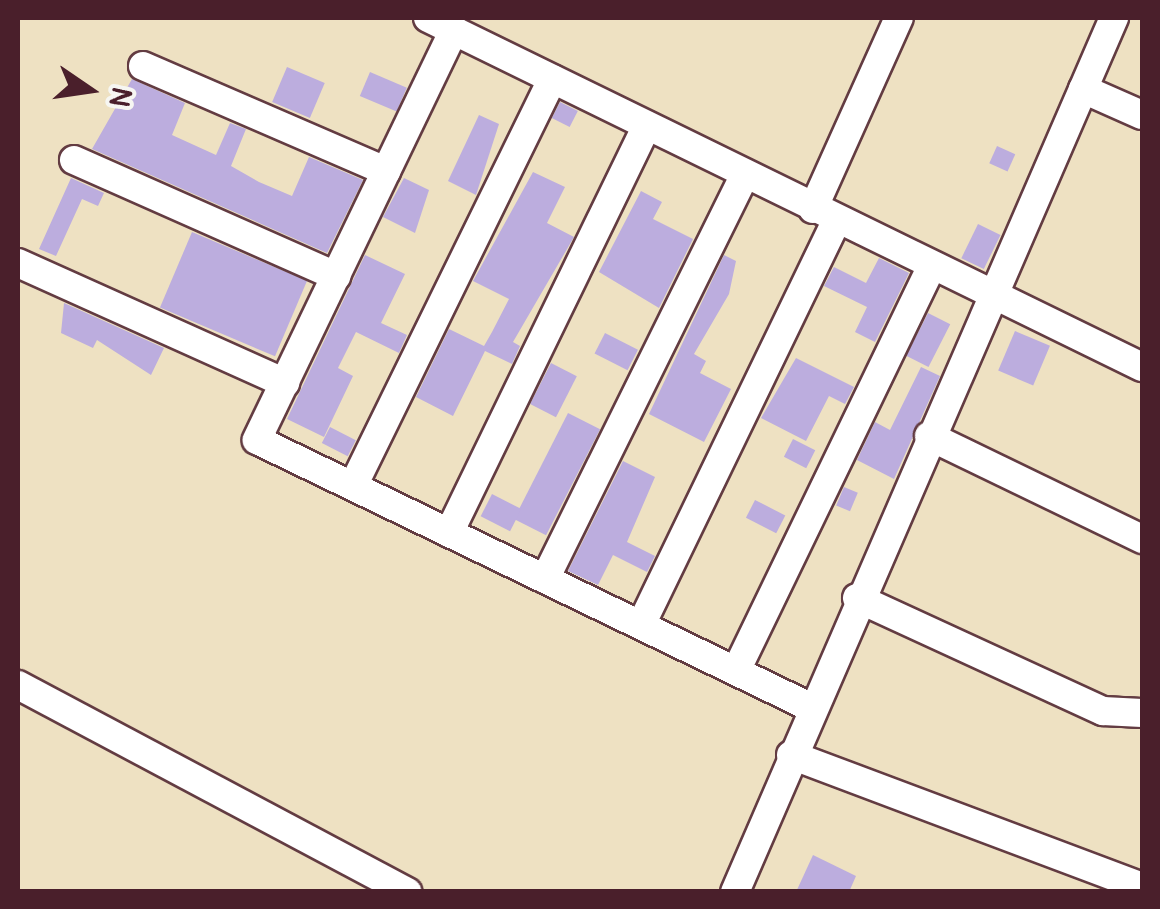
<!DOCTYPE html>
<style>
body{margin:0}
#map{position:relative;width:1160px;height:909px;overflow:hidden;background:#eee1c2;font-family:Pangolin,sans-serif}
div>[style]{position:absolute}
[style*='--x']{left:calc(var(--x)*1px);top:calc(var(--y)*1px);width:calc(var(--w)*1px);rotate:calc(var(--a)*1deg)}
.building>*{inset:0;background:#bcadde;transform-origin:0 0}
.roads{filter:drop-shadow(2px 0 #633c42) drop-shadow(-2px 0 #633c42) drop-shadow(0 2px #633c42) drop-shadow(0 -2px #633c42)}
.minor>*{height:28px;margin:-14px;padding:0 14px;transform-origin:14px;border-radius:14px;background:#fff}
span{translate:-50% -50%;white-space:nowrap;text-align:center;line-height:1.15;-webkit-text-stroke:8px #f6f6f2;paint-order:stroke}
.frame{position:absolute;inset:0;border:20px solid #4a1f2b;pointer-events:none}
.north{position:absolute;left:40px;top:40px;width:100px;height:100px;-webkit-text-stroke:8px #f6f6f2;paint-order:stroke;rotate:103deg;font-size:28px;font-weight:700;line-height:40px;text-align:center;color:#4a1f2b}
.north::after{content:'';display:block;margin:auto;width:35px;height:45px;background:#4a1f2b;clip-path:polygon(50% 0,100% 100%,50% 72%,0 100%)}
</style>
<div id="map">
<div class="building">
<div style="left:287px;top:67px;width:41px;height:38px;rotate:23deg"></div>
<div style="left:370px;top:72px;width:40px;height:26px;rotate:23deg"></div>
<div style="clip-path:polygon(132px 79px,185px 103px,172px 135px,216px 155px,230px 123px,246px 129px,231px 166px,259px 182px,292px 196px,309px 157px,363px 180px,327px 253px,92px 149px)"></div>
<div style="left:560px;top:102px;width:20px;height:18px;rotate:27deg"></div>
<div style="clip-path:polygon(479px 115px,499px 124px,476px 195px,448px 181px)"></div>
<div style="left:997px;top:146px;width:20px;height:19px;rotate:24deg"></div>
<div style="clip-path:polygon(533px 172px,565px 187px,547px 223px,574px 237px,513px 342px,520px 346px,512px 364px,485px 351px,453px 416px,416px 397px,449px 329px,484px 346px,492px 332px,509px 299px,473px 281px)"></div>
<div style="clip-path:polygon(71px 178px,104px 193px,98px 206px,82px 199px,56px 256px,39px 249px)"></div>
<div style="clip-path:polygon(404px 178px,429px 190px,415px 233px,383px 217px)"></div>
<div style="clip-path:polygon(641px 191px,662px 202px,653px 219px,693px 239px,659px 308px,599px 272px)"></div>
<div style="left:978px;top:224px;width:25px;height:38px;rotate:26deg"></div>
<div style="left:192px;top:232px;width:125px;height:82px;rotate:23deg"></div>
<div style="clip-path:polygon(365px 255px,405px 274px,381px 323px,407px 335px,399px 353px,356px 332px,338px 368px,353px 376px,324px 437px,287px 419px)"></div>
<div style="clip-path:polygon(724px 255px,736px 261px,729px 294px,694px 354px,706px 361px,700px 373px,731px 389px,704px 442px,649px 414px)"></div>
<div style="clip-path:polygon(879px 258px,909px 273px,875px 342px,855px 332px,867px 307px,824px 286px,834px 267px,866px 283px)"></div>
<div style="clip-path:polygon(64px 303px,164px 348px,151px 375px,97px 340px,93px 348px,61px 333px)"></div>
<div style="left:928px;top:313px;width:25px;height:48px;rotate:27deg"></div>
<div style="left:1015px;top:331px;width:38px;height:43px;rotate:23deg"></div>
<div style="left:605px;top:333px;width:37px;height:23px;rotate:27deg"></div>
<div style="clip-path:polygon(796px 358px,854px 387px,845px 404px,829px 396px,806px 441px,761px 418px)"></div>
<div style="left:551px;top:363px;width:29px;height:46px;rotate:27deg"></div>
<div style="clip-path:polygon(921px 367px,940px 376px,894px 479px,857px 460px,875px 422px,890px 430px)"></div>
<div style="left:568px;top:413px;width:36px;height:119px;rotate:27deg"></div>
<div style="left:330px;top:427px;width:29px;height:18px;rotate:27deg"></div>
<div style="left:793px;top:439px;width:25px;height:20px;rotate:27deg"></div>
<div style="clip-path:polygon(623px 461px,655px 477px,627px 542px,655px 556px,647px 572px,613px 555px,598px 585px,568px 571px)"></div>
<div style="left:844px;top:487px;width:15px;height:20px;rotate:23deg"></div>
<div style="left:492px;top:494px;width:33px;height:25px;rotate:27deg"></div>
<div style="left:755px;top:500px;width:34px;height:20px;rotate:27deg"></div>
<div style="clip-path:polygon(813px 855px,856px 876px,849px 892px,796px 892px)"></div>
</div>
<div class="roads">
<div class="minor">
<div style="--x:428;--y:18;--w:795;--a:26.05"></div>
<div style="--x:454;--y:30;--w:455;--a:115.7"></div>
<div style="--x:257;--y:440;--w:614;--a:25.77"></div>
<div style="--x:143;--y:66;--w:265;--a:23.4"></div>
<div style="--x:1083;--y:89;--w:64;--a:23.8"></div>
<div style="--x:74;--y:160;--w:287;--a:23.9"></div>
<div style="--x:813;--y:209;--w:209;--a:-65.8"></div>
<div style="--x:18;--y:263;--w:293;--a:24.2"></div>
<div style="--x:929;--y:436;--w:237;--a:25.8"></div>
<div style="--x:353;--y:486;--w:453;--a:-63.9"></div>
<div style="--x:449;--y:533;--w:453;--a:-64.1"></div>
<div style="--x:545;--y:579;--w:452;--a:-63.7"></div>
<div style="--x:857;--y:598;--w:271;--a:24.7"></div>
<div style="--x:1103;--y:711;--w:39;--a:3"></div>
<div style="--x:641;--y:625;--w:450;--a:-64.2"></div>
<div style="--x:736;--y:671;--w:449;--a:-64.2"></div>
<div style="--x:18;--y:685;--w:441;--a:28"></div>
<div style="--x:791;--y:755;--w:375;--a:20.6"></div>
<div style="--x:735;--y:892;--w:953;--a:-66.56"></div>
</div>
</div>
<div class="frame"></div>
<div class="north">N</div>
</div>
